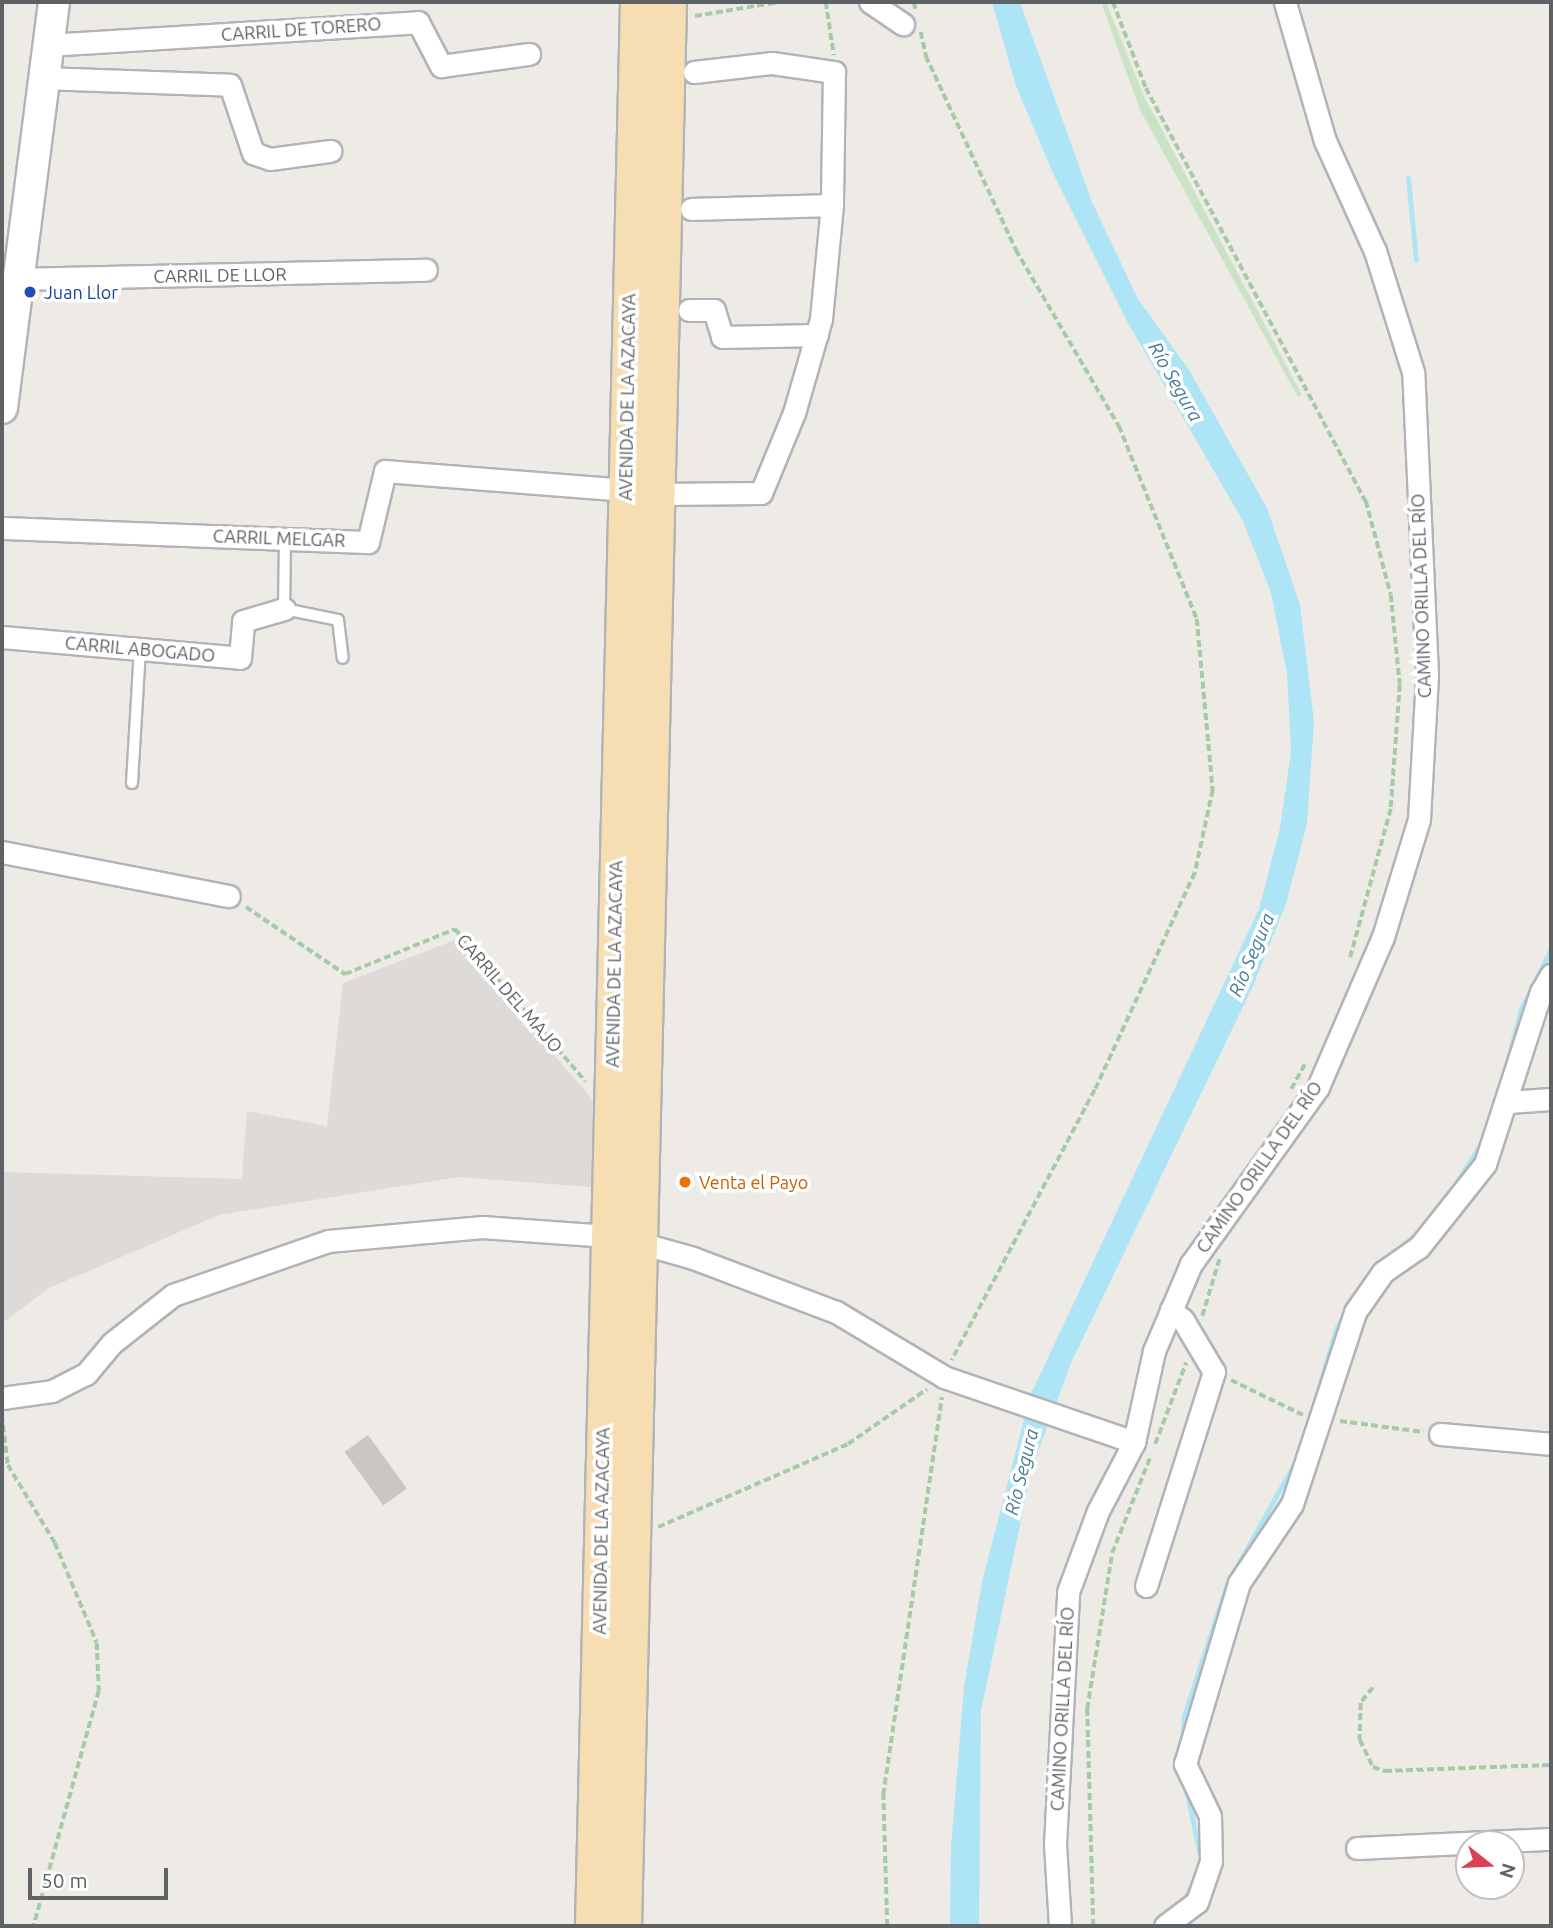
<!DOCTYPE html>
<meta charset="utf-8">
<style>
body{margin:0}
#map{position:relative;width:1553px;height:1928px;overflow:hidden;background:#eeebe6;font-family:Ubuntu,sans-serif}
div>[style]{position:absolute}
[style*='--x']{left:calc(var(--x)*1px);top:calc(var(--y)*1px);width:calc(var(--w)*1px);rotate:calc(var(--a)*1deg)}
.industrial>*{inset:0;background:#dddad8}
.green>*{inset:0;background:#cbe3c5}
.water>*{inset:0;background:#aee5f6}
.stream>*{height:5px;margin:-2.5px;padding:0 2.5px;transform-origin:2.5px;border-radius:2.5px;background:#aee5f6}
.building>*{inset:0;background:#cac6c2;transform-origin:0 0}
.path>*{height:3.5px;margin-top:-1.75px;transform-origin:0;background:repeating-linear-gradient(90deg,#a4cba6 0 7px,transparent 0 10.5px)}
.roads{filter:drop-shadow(2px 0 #b1b4b7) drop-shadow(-2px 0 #b1b4b7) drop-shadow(0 2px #b1b4b7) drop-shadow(0 -2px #b1b4b7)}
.lane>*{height:10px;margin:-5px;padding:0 5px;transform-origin:5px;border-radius:5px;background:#fff}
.street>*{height:21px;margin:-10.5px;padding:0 10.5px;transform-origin:10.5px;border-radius:10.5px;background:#fff}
.secondary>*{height:30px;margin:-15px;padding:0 15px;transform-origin:15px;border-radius:15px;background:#fff}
.primary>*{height:33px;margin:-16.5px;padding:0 16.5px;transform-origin:16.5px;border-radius:16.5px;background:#f7deb2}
.dots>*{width:19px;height:19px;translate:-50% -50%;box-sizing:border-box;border:4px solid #fff;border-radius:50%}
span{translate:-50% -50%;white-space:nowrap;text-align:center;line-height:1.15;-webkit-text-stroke:7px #fff;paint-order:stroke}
.street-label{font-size:18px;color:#5e6265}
.transit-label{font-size:18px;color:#164399}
.left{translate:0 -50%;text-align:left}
.food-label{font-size:18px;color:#c56008}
.water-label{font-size:19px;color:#457d97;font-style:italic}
.frame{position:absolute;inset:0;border:4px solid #5e6265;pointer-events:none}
.north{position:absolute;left:1455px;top:1830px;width:70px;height:70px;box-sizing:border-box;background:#fff;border:2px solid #bfc0c1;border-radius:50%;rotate:108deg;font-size:19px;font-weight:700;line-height:28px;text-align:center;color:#5e6265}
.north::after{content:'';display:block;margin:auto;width:24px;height:32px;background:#d84254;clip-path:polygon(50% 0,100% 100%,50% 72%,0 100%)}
.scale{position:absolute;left:28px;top:1868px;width:140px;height:32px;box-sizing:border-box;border:4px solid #5e6265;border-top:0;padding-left:9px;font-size:21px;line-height:24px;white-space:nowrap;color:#5e6265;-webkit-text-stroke:5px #fff;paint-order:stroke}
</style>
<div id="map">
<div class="industrial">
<div style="clip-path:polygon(455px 940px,594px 1101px,591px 1187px,458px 1177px,219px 1215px,49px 1288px,2px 1323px,2px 1172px,242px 1179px,247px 1111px,327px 1126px,343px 983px)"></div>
</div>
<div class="green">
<div style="clip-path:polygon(1101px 2px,1106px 2px,1143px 94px,1302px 395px,1298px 397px,1140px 110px)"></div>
</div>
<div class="water">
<div style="clip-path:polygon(992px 2px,1020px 2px,1092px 202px,1138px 299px,1189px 370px,1267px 508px,1300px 605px,1314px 722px,1307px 824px,1286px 904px,1253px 986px,1071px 1363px,1032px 1468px,981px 1711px,979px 1926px,950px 1926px,951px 1847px,964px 1687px,982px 1582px,1030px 1396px,1259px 909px,1280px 828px,1291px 751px,1287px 674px,1271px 593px,1243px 521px,1128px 323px,1052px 171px,1016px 86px)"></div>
</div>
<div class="stream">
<div style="--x:1408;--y:178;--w:82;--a:84.4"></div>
<div style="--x:1508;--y:1059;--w:52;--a:-75.4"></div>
<div style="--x:1521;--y:1009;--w:67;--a:-63.4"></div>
<div style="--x:1448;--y:1195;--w:64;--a:-57.1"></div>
<div style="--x:1388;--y:1257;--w:43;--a:-39.3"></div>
<div style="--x:1316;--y:1397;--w:71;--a:-73.6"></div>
<div style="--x:1336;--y:1329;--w:17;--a:-59"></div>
<div style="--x:1182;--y:1744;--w:28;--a:-86"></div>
<div style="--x:1184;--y:1716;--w:139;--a:-72"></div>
<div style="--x:1227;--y:1584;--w:145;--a:-60.8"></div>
<div style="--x:1185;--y:1784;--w:78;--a:78.1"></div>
<div style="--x:1183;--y:1901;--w:25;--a:-61"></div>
</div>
<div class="building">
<div style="left:368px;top:1435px;width:66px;height:29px;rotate:54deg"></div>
</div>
<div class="path">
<div style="--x:826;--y:2;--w:54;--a:81.4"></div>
<div style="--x:914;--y:2;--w:9;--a:77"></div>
<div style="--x:1113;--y:2;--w:92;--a:69"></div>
<div style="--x:1146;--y:88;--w:468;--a:62"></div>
<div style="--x:1366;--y:501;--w:97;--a:75.1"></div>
<div style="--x:1391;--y:595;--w:90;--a:84.3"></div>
<div style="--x:1400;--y:685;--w:124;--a:94.2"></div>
<div style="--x:1391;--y:809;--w:156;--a:105.3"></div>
<div style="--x:695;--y:16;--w:86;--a:-9.4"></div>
<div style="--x:921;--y:32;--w:25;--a:78"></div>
<div style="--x:926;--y:56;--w:214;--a:65.1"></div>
<div style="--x:1016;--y:250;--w:204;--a:59.7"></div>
<div style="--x:1119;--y:426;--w:208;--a:68"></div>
<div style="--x:1197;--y:619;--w:172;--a:84.7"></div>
<div style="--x:1213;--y:790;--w:85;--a:102.2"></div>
<div style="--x:1195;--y:873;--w:239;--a:114.7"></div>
<div style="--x:1095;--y:1090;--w:306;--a:117.9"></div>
<div style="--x:246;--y:907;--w:120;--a:34.1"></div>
<div style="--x:345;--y:974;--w:119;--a:-22.2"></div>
<div style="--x:455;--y:929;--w:201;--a:49.4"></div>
<div style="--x:1291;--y:1089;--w:31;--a:-61"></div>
<div style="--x:1202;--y:1316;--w:59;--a:-73.1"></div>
<div style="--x:1231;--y:1380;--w:80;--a:25.9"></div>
<div style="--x:2;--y:1415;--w:50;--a:83.2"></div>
<div style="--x:8;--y:1465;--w:91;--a:58.9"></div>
<div style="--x:55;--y:1543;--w:108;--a:67.2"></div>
<div style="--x:97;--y:1643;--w:48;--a:87.6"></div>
<div style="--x:99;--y:1691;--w:244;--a:105.5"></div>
<div style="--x:1340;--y:1421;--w:84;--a:7.5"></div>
<div style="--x:1155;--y:1444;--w:87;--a:-69.1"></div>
<div style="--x:658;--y:1527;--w:207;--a:-23.6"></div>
<div style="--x:848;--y:1444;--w:96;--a:-34.8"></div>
<div style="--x:1373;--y:1688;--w:19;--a:129"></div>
<div style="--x:1361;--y:1703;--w:37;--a:92"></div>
<div style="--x:1360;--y:1740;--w:30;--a:64"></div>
<div style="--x:1373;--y:1767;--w:13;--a:18"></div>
<div style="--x:1385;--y:1771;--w:166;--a:-2.1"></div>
<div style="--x:887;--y:1926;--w:131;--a:-91.7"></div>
<div style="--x:883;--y:1795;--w:402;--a:-81.6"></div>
<div style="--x:1093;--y:1926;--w:217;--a:-91.6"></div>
<div style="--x:1087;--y:1709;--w:158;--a:-80.9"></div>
<div style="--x:1112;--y:1553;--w:105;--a:-68.3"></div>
</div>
<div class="roads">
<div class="lane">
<div style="--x:285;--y:539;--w:70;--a:90.8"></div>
<div style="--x:284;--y:609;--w:55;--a:11.5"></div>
<div style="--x:338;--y:620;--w:38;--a:83"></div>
<div style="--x:132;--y:783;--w:134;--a:-86.6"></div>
</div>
<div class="street">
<div style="--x:870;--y:2;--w:40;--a:34"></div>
<div style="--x:47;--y:45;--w:372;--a:-3.5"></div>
<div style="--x:418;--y:22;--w:50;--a:62.4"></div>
<div style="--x:441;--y:66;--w:89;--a:-7.8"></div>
<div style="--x:694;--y:72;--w:79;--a:-6.6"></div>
<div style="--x:772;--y:63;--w:63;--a:8.3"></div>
<div style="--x:834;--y:72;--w:133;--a:90.9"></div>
<div style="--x:43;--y:78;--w:187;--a:2.1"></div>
<div style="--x:230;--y:85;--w:72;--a:71.3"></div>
<div style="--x:253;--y:153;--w:18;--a:19"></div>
<div style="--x:270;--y:159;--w:61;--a:-7.6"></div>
<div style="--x:15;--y:279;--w:411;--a:-1.3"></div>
<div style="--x:689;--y:310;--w:25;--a:0"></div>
<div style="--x:714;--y:310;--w:28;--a:73"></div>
<div style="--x:722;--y:337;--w:95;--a:-1.2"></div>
<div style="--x:658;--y:494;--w:103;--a:-0.6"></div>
<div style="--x:761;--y:493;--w:87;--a:-67.6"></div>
<div style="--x:794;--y:413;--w:98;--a:-74"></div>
<div style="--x:821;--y:319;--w:115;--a:-84.5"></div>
<div style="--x:832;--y:205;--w:141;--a:178.4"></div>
<div style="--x:2;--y:528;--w:366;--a:2.2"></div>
<div style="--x:368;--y:542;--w:73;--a:-76.5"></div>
<div style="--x:385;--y:471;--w:241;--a:4.5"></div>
<div style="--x:2;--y:637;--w:239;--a:5"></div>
<div style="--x:240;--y:658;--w:37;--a:-85"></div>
<div style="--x:243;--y:621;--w:43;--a:-16.3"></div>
<div style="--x:2;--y:852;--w:231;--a:11"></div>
<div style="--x:1508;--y:1102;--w:43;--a:-4"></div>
<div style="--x:640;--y:1243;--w:55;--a:15.8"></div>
<div style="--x:693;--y:1258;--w:153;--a:20.7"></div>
<div style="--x:836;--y:1312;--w:126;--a:31"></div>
<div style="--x:944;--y:1377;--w:201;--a:18.9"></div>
<div style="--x:2;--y:1398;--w:50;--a:-8"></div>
<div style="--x:52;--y:1391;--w:38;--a:-27"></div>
<div style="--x:86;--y:1374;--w:40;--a:-50"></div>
<div style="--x:112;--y:1343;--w:78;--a:-38.2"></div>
<div style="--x:173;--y:1295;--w:164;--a:-19.2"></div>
<div style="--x:328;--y:1241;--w:155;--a:-5.2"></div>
<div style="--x:482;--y:1227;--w:126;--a:4.1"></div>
<div style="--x:1440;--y:1434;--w:111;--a:5.1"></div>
<div style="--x:1146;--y:1586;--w:225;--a:-72.4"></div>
<div style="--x:1214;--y:1372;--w:61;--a:-120.8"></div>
<div style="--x:1183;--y:1320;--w:16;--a:-140"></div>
<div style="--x:1357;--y:1848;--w:194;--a:-2.7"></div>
<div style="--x:1060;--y:1926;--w:82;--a:-93.5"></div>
<div style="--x:1055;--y:1844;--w:252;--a:-87"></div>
<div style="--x:1068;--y:1592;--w:86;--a:-69.7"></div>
<div style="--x:1098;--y:1511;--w:78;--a:-62.4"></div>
<div style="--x:1134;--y:1442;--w:93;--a:-77.6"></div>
<div style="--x:1154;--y:1351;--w:95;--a:-67"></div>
<div style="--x:1191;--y:1264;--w:218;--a:-54.3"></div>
<div style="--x:1318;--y:1087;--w:163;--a:-66.6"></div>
<div style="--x:1383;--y:937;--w:123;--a:-73"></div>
<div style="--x:1419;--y:819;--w:144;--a:-86.8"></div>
<div style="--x:1427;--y:675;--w:303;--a:-92.6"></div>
<div style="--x:1413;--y:372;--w:127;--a:-107.4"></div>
<div style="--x:1375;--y:251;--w:121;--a:-114.4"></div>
<div style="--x:1325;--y:141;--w:145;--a:-106.1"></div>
<div style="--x:1165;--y:1926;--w:40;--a:-37"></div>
<div style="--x:1197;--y:1902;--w:43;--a:-71.1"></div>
<div style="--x:1211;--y:1861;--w:45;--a:-91.3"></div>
<div style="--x:1210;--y:1816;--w:58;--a:-115.7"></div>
<div style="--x:1185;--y:1764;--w:189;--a:-73.4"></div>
<div style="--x:1239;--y:1583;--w:95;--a:-56.1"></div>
<div style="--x:1292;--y:1504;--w:202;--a:-71.8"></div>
<div style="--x:1355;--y:1312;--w:49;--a:-55"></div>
<div style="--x:1383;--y:1272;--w:44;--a:-34.8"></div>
<div style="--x:1419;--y:1247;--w:106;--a:-51.5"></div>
<div style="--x:1485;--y:1164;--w:181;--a:-72"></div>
<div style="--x:1541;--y:992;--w:20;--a:-60"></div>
</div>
<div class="secondary">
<div style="--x:2;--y:408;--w:409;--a:-82.7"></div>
</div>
<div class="primary">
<div style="--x:592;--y:1926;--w:1925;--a:-88.66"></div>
<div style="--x:624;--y:1926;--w:1925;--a:-88.66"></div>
</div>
</div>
<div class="dots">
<div style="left:30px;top:292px;background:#1a4fb4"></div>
<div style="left:685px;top:1182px;background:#e8710a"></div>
</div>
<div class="street-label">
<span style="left:301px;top:29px;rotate:-4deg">CARRIL DE TORERO</span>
<span style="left:220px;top:275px;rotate:-1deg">CARRIL DE LLOR</span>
<span style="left:627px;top:397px;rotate:-89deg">AVENIDA DE LA AZACAYA</span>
<span style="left:279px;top:538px;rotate:2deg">CARRIL MELGAR</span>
<span style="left:1421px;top:596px;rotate:-92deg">CAMINO ORILLA DEL RÍO</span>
<span style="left:140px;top:649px;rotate:5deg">CARRIL ABOGADO</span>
<span style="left:614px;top:964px;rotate:-89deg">AVENIDA DE LA AZACAYA</span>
<span style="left:510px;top:993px;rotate:49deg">CARRIL DEL MAJO</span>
<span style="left:1259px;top:1167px;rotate:-55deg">CAMINO ORILLA DEL RÍO</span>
<span style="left:601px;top:1531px;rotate:-89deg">AVENIDA DE LA AZACAYA</span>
<span style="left:1062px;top:1709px;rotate:-87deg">CAMINO ORILLA DEL RÍO</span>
</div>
<div class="transit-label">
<span class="left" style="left:44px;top:292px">Juan Llor</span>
</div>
<div class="food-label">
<span class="left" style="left:699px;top:1182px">Venta el Payo</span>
</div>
<div class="water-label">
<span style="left:1175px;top:382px;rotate:60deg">Río Segura</span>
<span style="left:1252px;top:955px;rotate:-67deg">Río Segura</span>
<span style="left:1022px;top:1472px;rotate:-76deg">Río Segura</span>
</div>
<div class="frame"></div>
<div class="north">N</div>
<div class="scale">50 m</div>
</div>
